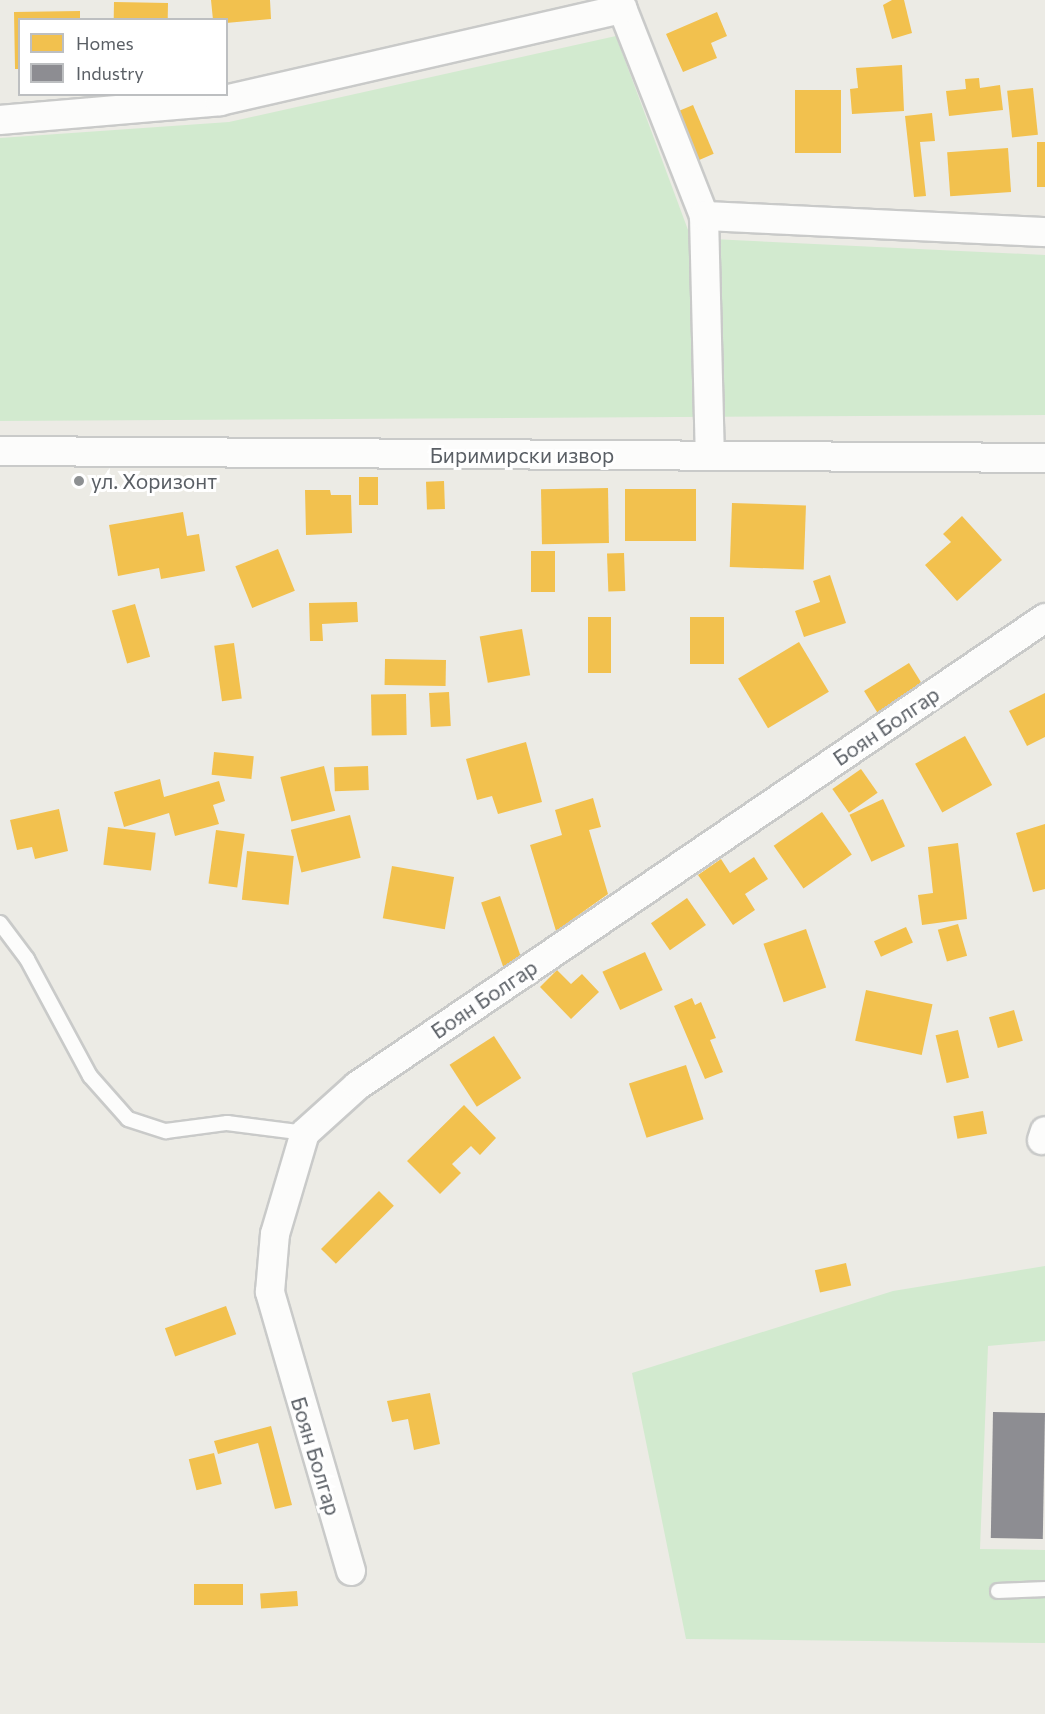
<!DOCTYPE html>
<meta charset="utf-8">
<style>
body{margin:0}
#map{position:relative;width:1045px;height:1714px;overflow:hidden;background:#ecebe5;font-family:Commissioner,sans-serif}
div>[style]{position:absolute}
[style*='--x']{left:calc(var(--x)*1px);top:calc(var(--y)*1px);width:calc(var(--w)*1px);rotate:calc(var(--a)*1deg)}
.green>*{inset:0;background:#d2eacf}
.homes>*{inset:0;background:#f2c14e;transform-origin:0 0}
.industry>*{inset:0;background:#8d8d92;transform-origin:0 0}
.roads{filter:drop-shadow(2px 0 #c9cac9) drop-shadow(-2px 0 #c9cac9) drop-shadow(0 2px #c9cac9) drop-shadow(0 -2px #c9cac9)}
.service>*{height:14px;margin:-7px;padding:0 7px;transform-origin:7px;border-radius:7px;background:#fcfcfb}
.minor>*{height:28px;margin:-14px;padding:0 14px;transform-origin:14px;border-radius:14px;background:#fcfcfb}
.dots>*{width:16px;height:16px;translate:-50% -50%;box-sizing:border-box;border:3px solid #fff;border-radius:50%}
span{translate:-50% -50%;white-space:nowrap;text-align:center;line-height:1.15;-webkit-text-stroke:6px #fff;paint-order:stroke}
.street-label{font-size:21px;color:#5a5f65}
.poi-label{font-size:21px;color:#5a5f65}
.left{translate:0 -50%;text-align:left}
.legend{position:absolute;left:18px;top:18px;width:210px;height:78px;box-sizing:border-box;background:#fff;border:2px solid #bdbfc1;margin:0;padding:8px 10px;list-style:none;font-size:18px;color:#5a5f65}
.legend li{display:flex;align-items:center;gap:12px;height:30px}
.legend b{width:30px;border:2px solid #bdbfc1}
</style>
<div id="map">
<div class="green">
<div style="clip-path:polygon(616px 36px,691px 238px,1045px 255px,1045px 415px,0 421px,0 138px,229px 122px)"></div>
<div style="clip-path:polygon(1045px 1266px,1045px 1341px,988px 1346px,980px 1549px,1045px 1550px,1045px 1643px,686px 1639px,632px 1373px,893px 1291px)"></div>
</div>
<div class="homes">
<div style="clip-path:polygon(211px 0,270px 0,271px 19px,226px 23px,226px 20px,213px 20px)"></div>
<div style="clip-path:polygon(892px 0,904px 0,912px 33px,892px 39px,883px 5px)"></div>
<div style="left:114px;top:2px;width:54px;height:18px;rotate:1deg"></div>
<div style="clip-path:polygon(80px 11px,80px 20px,20px 20px,20px 69px,15px 69px,14px 12px)"></div>
<div style="clip-path:polygon(717px 12px,727px 36px,711px 43px,717px 58px,683px 72px,666px 34px)"></div>
<div style="clip-path:polygon(902px 65px,904px 111px,852px 114px,850px 89px,858px 88px,856px 68px)"></div>
<div style="clip-path:polygon(979px 78px,980px 88px,1000px 85px,1003px 110px,949px 116px,946px 91px,966px 89px,965px 79px)"></div>
<div style="left:1033px;top:88px;width:47px;height:26px;rotate:84deg"></div>
<div style="left:841px;top:90px;width:63px;height:46px;rotate:90deg"></div>
<div style="left:693px;top:105px;width:53px;height:22px;rotate:67deg"></div>
<div style="clip-path:polygon(932px 113px,935px 141px,920px 142px,926px 196px,914px 197px,905px 116px)"></div>
<div style="left:1037px;top:142px;width:8px;height:45px"></div>
<div style="left:1008px;top:148px;width:44px;height:61px;rotate:86deg"></div>
<div style="left:359px;top:477px;width:19px;height:28px"></div>
<div style="left:444px;top:481px;width:28px;height:18px;rotate:88deg"></div>
<div style="left:608px;top:488px;width:55px;height:67px;rotate:89deg"></div>
<div style="left:696px;top:489px;width:52px;height:71px;rotate:90deg"></div>
<div style="clip-path:polygon(305px 490px,330px 490px,331px 495px,351px 495px,352px 533px,306px 535px)"></div>
<div style="left:732px;top:503px;width:74px;height:64px;rotate:2deg"></div>
<div style="clip-path:polygon(183px 512px,187px 536px,199px 534px,205px 571px,161px 579px,159px 568px,118px 576px,109px 525px)"></div>
<div style="clip-path:polygon(962px 516px,1002px 560px,957px 601px,925px 565px,951px 542px,943px 534px)"></div>
<div style="left:278px;top:549px;width:45px;height:46px;rotate:68deg"></div>
<div style="left:531px;top:551px;width:24px;height:41px"></div>
<div style="left:624px;top:553px;width:38px;height:17px;rotate:88deg"></div>
<div style="clip-path:polygon(830px 575px,846px 623px,804px 637px,795px 611px,820px 602px,813px 581px)"></div>
<div style="clip-path:polygon(357px 602px,358px 622px,322px 624px,323px 641px,310px 641px,309px 603px)"></div>
<div style="left:135px;top:604px;width:55px;height:24px;rotate:74deg"></div>
<div style="left:588px;top:617px;width:23px;height:56px"></div>
<div style="left:690px;top:617px;width:34px;height:47px"></div>
<div style="left:522px;top:629px;width:47px;height:43px;rotate:80deg"></div>
<div style="left:799px;top:642px;width:58px;height:71px;rotate:59deg"></div>
<div style="left:234px;top:643px;width:56px;height:20px;rotate:82deg"></div>
<div style="left:385px;top:659px;width:61px;height:26px;rotate:1deg"></div>
<div style="left:909px;top:663px;width:26px;height:53px;rotate:58deg"></div>
<div style="left:449px;top:692px;width:34px;height:20px;rotate:87deg"></div>
<div style="clip-path:polygon(1045px 693px,1045px 737px,1027px 746px,1009px 711px)"></div>
<div style="left:406px;top:694px;width:41px;height:35px;rotate:89deg"></div>
<div style="left:965px;top:736px;width:56px;height:57px;rotate:61deg"></div>
<div style="clip-path:polygon(526px 742px,542px 802px,498px 814px,492px 796px,477px 800px,466px 759px)"></div>
<div style="left:214px;top:752px;width:40px;height:23px;rotate:6deg"></div>
<div style="left:324px;top:766px;width:46px;height:45px;rotate:76deg"></div>
<div style="left:368px;top:766px;width:24px;height:34px;rotate:88deg"></div>
<div style="left:861px;top:769px;width:29px;height:35px;rotate:55deg"></div>
<div style="clip-path:polygon(160px 779px,164px 797px,219px 781px,225px 801px,213px 805px,219px 824px,175px 836px,169px 813px,124px 827px,114px 792px)"></div>
<div style="clip-path:polygon(593px 798px,601px 827px,589px 830px,608px 894px,556px 931px,530px 845px,562px 835px,555px 810px)"></div>
<div style="left:883px;top:799px;width:52px;height:37px;rotate:65deg"></div>
<div style="clip-path:polygon(59px 809px,68px 851px,35px 859px,32px 847px,17px 850px,10px 820px)"></div>
<div style="left:822px;top:812px;width:52px;height:59px;rotate:55deg"></div>
<div style="left:350px;top:815px;width:44px;height:61px;rotate:76deg"></div>
<div style="clip-path:polygon(1045px 824px,1045px 889px,1033px 892px,1016px 833px)"></div>
<div style="left:108px;top:827px;width:48px;height:38px;rotate:7deg"></div>
<div style="left:216px;top:830px;width:29px;height:54px;rotate:8deg"></div>
<div style="clip-path:polygon(958px 843px,967px 919px,922px 925px,918px 895px,933px 893px,928px 847px)"></div>
<div style="left:247px;top:851px;width:47px;height:49px;rotate:6deg"></div>
<div style="clip-path:polygon(754px 857px,768px 879px,745px 894px,755px 910px,733px 925px,698px 875px,721px 859px,730px 873px)"></div>
<div style="left:392px;top:866px;width:63px;height:53px;rotate:10deg"></div>
<div style="left:500px;top:896px;width:71px;height:20px;rotate:71deg"></div>
<div style="left:687px;top:898px;width:33px;height:44px;rotate:55deg"></div>
<div style="left:958px;top:924px;width:33px;height:21px;rotate:74deg"></div>
<div style="left:906px;top:927px;width:17px;height:35px;rotate:66deg"></div>
<div style="left:806px;top:929px;width:62px;height:45px;rotate:71deg"></div>
<div style="left:645px;top:952px;width:42px;height:47px;rotate:65deg"></div>
<div style="clip-path:polygon(557px 970px,571px 984px,582px 974px,599px 992px,571px 1019px,540px 987px)"></div>
<div style="left:866px;top:990px;width:68px;height:52px;rotate:12deg"></div>
<div style="clip-path:polygon(692px 998px,695px 1005px,701px 1002px,716px 1038px,710px 1040px,723px 1072px,705px 1079px,674px 1006px)"></div>
<div style="left:1014px;top:1010px;width:32px;height:26px;rotate:74deg"></div>
<div style="left:958px;top:1030px;width:49px;height:23px;rotate:77deg"></div>
<div style="left:494px;top:1036px;width:50px;height:53px;rotate:57deg"></div>
<div style="left:686px;top:1065px;width:57px;height:60px;rotate:72deg"></div>
<div style="clip-path:polygon(464px 1105px,496px 1138px,480px 1155px,471px 1146px,452px 1164px,461px 1173px,440px 1194px,407px 1161px)"></div>
<div style="left:983px;top:1111px;width:23px;height:30px;rotate:80deg"></div>
<div style="left:379px;top:1191px;width:21px;height:82px;rotate:45deg"></div>
<div style="left:846px;top:1263px;width:23px;height:32px;rotate:77deg"></div>
<div style="left:226px;top:1306px;width:30px;height:65px;rotate:70deg"></div>
<div style="clip-path:polygon(430px 1393px,440px 1444px,414px 1450px,408px 1419px,392px 1422px,387px 1401px)"></div>
<div style="clip-path:polygon(271px 1426px,292px 1505px,275px 1509px,258px 1443px,218px 1454px,214px 1441px)"></div>
<div style="left:214px;top:1453px;width:32px;height:26px;rotate:76deg"></div>
<div style="left:243px;top:1584px;width:21px;height:49px;rotate:90deg"></div>
<div style="left:297px;top:1591px;width:15px;height:37px;rotate:86deg"></div>
</div>
<div class="industry">
<div style="left:993px;top:1412px;width:52px;height:126px;rotate:1deg"></div>
</div>
<div class="roads">
<div class="service">
<div style="--x:0;--y:923;--w:45;--a:53.1"></div>
<div style="--x:27;--y:959;--w:133;--a:61.7"></div>
<div style="--x:90;--y:1076;--w:57;--a:48.5"></div>
<div style="--x:128;--y:1119;--w:40;--a:18"></div>
<div style="--x:166;--y:1131;--w:62;--a:-7.5"></div>
<div style="--x:227;--y:1123;--w:79;--a:7.3"></div>
<div style="--x:998;--y:1591;--w:47;--a:-2.4"></div>
</div>
<div class="minor">
<div style="--x:619;--y:0;--w:232;--a:68.5"></div>
<div style="--x:704;--y:216;--w:240;--a:88.6"></div>
<div style="--x:0;--y:120;--w:221;--a:-4.9"></div>
<div style="--x:220;--y:101;--w:413;--a:-12.9"></div>
<div style="--x:704;--y:216;--w:341;--a:2.7"></div>
<div style="--x:0;--y:451;--w:1045;--a:0.38"></div>
<div style="--x:1042;--y:1140;--w:9;--a:-72"></div>
<div style="--x:351;--y:1571;--w:291;--a:-106.2"></div>
<div style="--x:270;--y:1292;--w:58;--a:-85.1"></div>
<div style="--x:275;--y:1234;--w:105;--a:-73.5"></div>
<div style="--x:305;--y:1133;--w:70;--a:-42.1"></div>
<div style="--x:357;--y:1086;--w:832;--a:-34.22"></div>
</div>
</div>
<div class="dots">
<div style="left:79px;top:481px;background:#8d9092"></div>
</div>
<div class="street-label">
<span style="left:522px;top:455px">Биримирски извор</span>
<span style="left:886px;top:726px;rotate:-34deg">Боян Болгар</span>
<span style="left:484px;top:999px;rotate:-34deg">Боян Болгар</span>
<span style="left:316px;top:1456px;rotate:73deg">Боян Болгар</span>
</div>
<div class="poi-label">
<span class="left" style="left:91px;top:481px">ул. Хоризонт</span>
</div>
<ul class="legend">
<li><b style="height:16px;background:#f2c14e"></b>Homes</li>
<li><b style="height:16px;background:#8d8d92"></b>Industry</li>
</ul>
</div>
